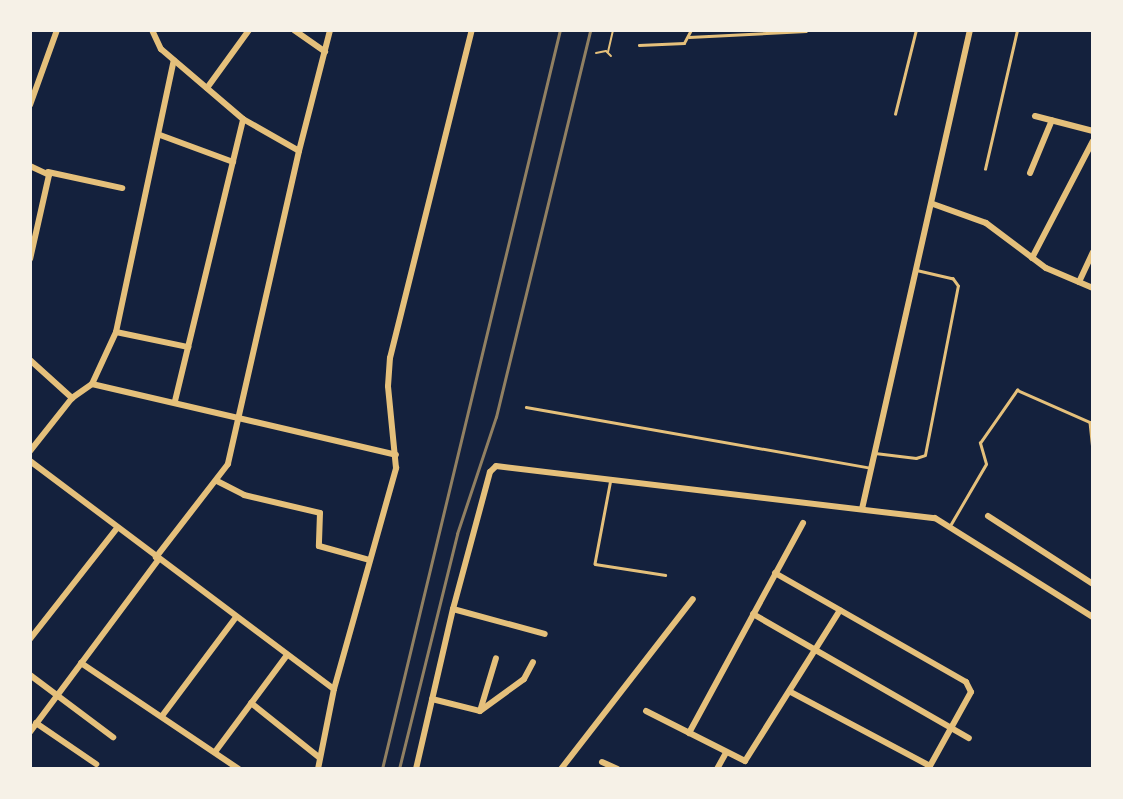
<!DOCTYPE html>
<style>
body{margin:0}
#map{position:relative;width:1123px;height:799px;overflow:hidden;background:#14213d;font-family:"IBM Plex Serif",serif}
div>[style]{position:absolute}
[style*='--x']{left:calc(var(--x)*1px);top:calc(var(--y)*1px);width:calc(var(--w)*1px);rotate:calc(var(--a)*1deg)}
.path>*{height:2px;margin:-1px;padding:0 1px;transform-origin:1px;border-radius:1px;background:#e5c07b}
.service>*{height:2.5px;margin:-1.25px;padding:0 1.25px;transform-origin:1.25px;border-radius:1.25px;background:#e5c07b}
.minor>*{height:6px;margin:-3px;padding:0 3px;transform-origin:3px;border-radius:3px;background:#e5c07b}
.rail>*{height:2.5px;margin:-1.25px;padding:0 1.25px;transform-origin:1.25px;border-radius:1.25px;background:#918062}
span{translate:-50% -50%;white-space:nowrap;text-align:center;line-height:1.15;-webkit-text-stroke:7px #f6f1e7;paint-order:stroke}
.frame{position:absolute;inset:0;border:32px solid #f6f1e7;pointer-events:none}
</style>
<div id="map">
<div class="path">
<div style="--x:608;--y:52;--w:23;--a:-77"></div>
<div style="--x:596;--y:53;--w:10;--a:-11"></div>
<div style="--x:606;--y:51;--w:7;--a:45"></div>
</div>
<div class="service">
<div style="--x:689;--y:37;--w:117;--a:-2.9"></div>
<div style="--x:639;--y:45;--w:45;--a:-2.5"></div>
<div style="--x:684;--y:43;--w:15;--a:-62"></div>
<div style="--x:895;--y:114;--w:87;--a:-76"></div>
<div style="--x:985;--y:169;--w:143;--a:-77"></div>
<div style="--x:526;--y:407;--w:350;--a:10"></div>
<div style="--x:875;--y:453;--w:41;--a:7"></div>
<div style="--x:916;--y:458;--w:9;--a:-18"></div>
<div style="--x:925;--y:455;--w:172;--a:-79"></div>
<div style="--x:958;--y:286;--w:9;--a:-126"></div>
<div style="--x:953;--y:279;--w:37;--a:-167"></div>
<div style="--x:611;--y:479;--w:86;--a:100.7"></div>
<div style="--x:595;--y:564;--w:71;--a:8.9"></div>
<div style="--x:951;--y:524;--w:69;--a:-59.7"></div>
<div style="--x:986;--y:464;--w:22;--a:-106"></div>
<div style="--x:980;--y:443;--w:65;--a:-55.1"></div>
<div style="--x:1017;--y:390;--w:80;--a:23.7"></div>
<div style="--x:1090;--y:422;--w:27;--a:84"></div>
</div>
<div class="minor">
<div style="--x:152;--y:30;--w:21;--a:65"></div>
<div style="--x:161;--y:49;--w:108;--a:40.5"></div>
<div style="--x:243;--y:119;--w:64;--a:29.7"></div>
<div style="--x:299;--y:151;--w:321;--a:102.8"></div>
<div style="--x:228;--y:464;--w:118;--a:127.7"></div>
<div style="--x:294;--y:30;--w:38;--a:35"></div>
<div style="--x:207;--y:88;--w:72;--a:-54.1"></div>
<div style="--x:30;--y:105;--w:80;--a:-70.2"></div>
<div style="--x:1035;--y:116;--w:60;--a:14.5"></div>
<div style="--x:160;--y:135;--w:78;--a:20.3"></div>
<div style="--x:299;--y:151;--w:125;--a:-75.6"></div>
<div style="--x:30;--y:166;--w:21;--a:25"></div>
<div style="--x:49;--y:175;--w:86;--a:102.7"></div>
<div style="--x:48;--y:172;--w:76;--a:12.2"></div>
<div style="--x:1030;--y:173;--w:57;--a:-67.5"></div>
<div style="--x:933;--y:204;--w:56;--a:19.7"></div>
<div style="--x:986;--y:223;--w:75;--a:36.9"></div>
<div style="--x:1046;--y:268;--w:51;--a:23.1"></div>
<div style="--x:1032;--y:258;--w:132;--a:-62.5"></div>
<div style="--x:1079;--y:282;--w:33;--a:-65"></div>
<div style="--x:116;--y:332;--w:74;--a:11.8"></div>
<div style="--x:30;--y:360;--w:57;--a:42.1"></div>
<div style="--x:72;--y:398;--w:68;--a:128.4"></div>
<div style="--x:92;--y:384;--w:312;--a:13.1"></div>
<div style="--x:72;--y:398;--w:24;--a:-35"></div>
<div style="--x:92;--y:384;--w:57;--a:-65.2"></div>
<div style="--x:116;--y:332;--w:278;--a:-78"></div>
<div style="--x:175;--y:401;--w:290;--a:-76.4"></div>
<div style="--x:30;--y:461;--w:380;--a:36.9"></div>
<div style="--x:217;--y:481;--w:30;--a:27"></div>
<div style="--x:244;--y:495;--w:78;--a:13.3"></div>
<div style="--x:320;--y:513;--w:33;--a:92"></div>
<div style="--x:319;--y:546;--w:52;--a:15.6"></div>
<div style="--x:862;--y:509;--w:491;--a:-77.3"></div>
<div style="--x:988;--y:516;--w:125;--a:32.9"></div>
<div style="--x:775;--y:573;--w:220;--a:29.7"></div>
<div style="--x:966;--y:682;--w:11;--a:63"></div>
<div style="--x:971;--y:692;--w:85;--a:119"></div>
<div style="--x:930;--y:766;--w:157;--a:-152"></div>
<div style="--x:453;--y:609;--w:95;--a:15.2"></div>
<div style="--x:753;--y:614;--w:249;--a:29.9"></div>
<div style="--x:30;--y:639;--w:141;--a:-51.9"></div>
<div style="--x:81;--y:663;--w:190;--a:33.9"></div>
<div style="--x:30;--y:675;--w:104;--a:36.8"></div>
<div style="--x:432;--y:699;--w:49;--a:14"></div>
<div style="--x:480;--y:711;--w:54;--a:-36"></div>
<div style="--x:524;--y:679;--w:19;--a:-62"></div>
<div style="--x:251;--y:703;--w:88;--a:38.6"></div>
<div style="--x:480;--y:711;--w:55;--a:-73.2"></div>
<div style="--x:646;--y:711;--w:111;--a:26.8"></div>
<div style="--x:745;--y:761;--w:178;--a:-57.8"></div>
<div style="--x:162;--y:716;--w:124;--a:-53.2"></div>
<div style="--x:36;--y:723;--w:73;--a:34.3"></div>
<div style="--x:30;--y:732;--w:216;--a:-53.3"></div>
<div style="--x:689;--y:733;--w:239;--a:-61.5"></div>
<div style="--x:215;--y:752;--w:121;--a:-53.4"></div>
<div style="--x:602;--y:762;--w:17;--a:24"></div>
<div style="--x:318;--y:769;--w:82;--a:-78.7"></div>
<div style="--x:334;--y:689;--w:230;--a:-74.3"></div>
<div style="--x:396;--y:468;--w:82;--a:-95.6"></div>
<div style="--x:388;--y:386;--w:28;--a:-86"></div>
<div style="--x:390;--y:358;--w:338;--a:-76"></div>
<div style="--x:416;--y:769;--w:164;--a:-77"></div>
<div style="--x:453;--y:609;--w:142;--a:-74.9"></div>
<div style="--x:490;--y:472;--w:8;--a:-45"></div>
<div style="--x:496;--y:466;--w:442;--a:6.8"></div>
<div style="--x:935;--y:518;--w:186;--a:32.1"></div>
<div style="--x:561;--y:769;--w:215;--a:-52.2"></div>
<div style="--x:717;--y:769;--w:18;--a:-61"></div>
</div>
<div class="rail">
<div style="--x:382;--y:769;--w:760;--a:-76.46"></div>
<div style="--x:399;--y:769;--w:242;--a:-76.1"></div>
<div style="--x:457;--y:534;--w:123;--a:-71.6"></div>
<div style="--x:496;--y:417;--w:398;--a:-76.3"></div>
</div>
<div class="frame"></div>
</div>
